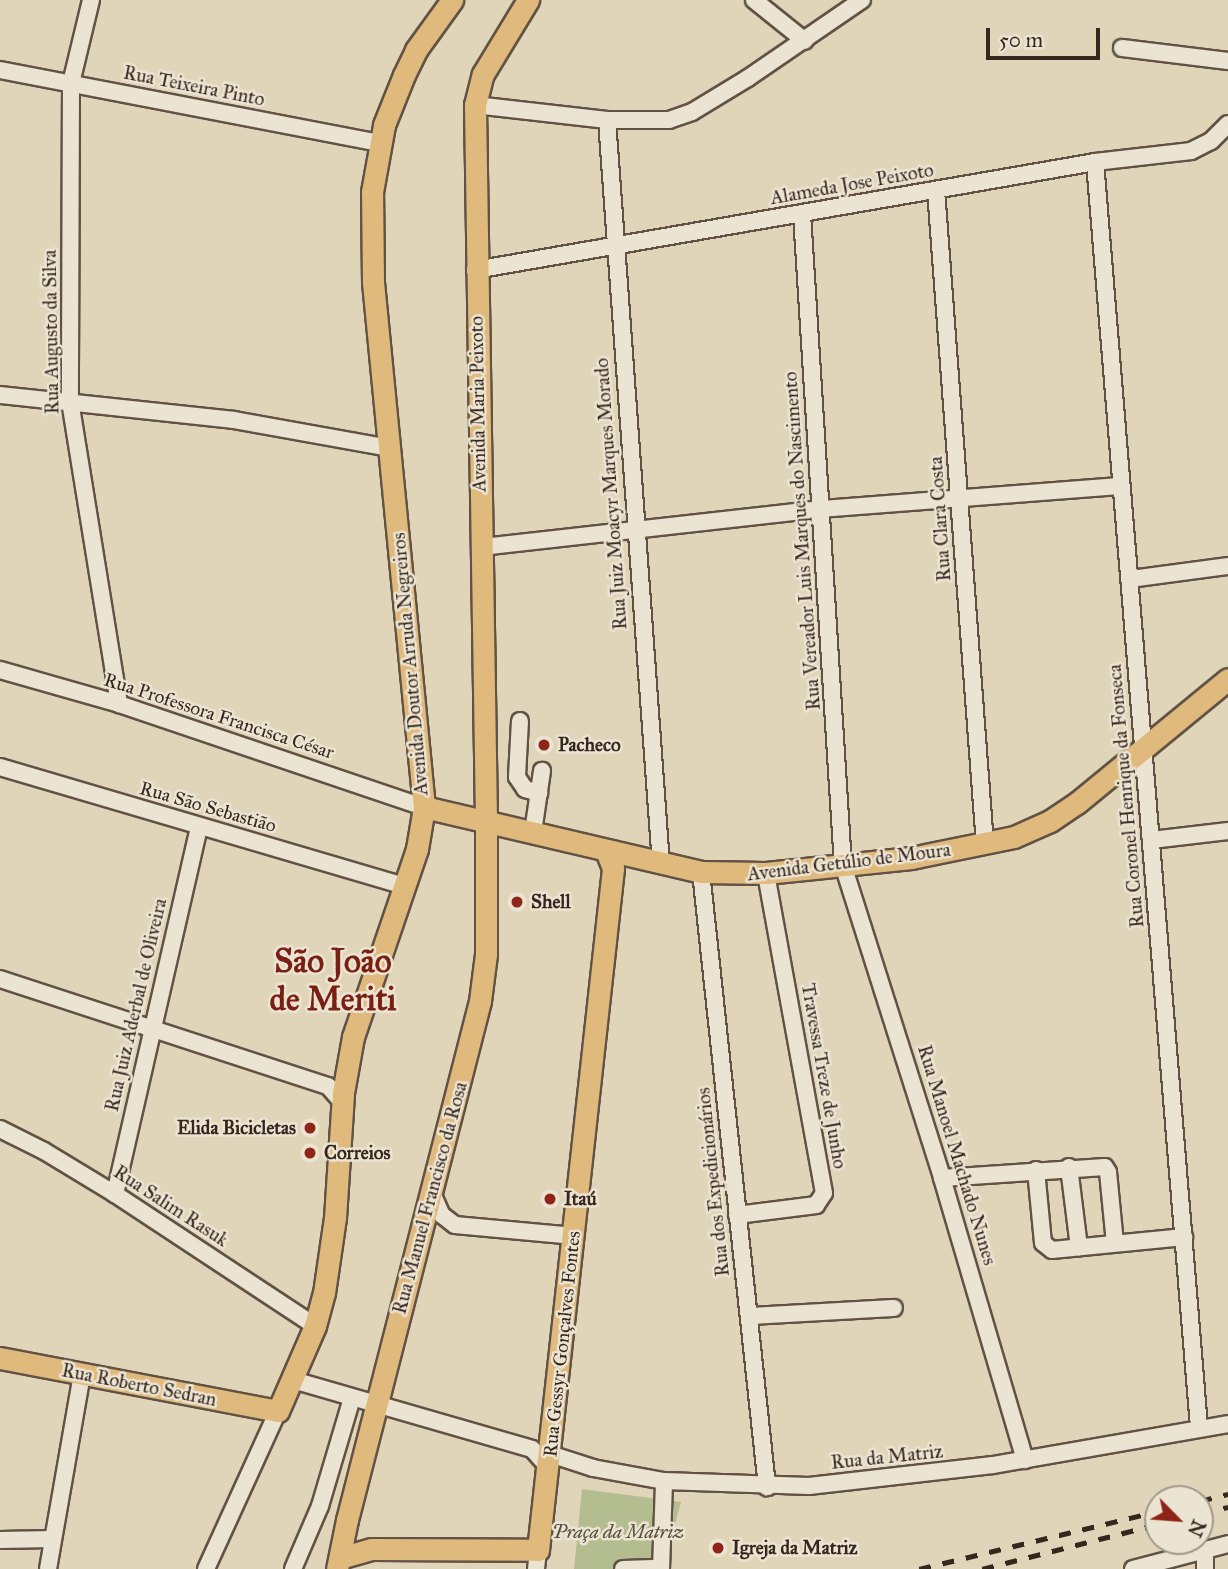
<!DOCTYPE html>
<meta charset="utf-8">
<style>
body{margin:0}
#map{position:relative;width:1228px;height:1569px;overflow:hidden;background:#e1d5b9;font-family:"IM FELL Great Primer",serif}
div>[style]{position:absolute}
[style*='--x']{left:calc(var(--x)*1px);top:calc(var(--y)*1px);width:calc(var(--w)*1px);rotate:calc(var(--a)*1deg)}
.green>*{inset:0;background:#b3bd8f}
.roads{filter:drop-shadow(2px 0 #615245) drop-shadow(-2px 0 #615245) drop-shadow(0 2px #615245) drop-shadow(0 -2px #615245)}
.minor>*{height:16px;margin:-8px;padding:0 8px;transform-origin:8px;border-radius:8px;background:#ece4d2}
.major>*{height:21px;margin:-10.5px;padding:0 10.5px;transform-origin:10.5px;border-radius:10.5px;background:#e0ba7c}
.rail>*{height:4.5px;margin-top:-2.25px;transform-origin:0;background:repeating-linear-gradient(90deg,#36261e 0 12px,transparent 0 24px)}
.dots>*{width:19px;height:19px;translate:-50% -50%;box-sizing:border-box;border:4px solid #ece4d2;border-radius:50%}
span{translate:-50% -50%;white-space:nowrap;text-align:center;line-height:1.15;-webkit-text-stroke:5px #ece4d2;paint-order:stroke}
.street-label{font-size:19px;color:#36261e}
.poi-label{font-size:19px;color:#36261e;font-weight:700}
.left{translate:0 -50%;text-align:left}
.right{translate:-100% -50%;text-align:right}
.park-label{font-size:19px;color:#554c3a;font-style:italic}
.town-label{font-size:33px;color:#7a1f14;font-weight:700}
.north{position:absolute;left:1144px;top:1485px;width:70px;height:70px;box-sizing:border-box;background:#ece4d2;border:2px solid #a3988a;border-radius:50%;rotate:115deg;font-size:19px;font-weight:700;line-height:28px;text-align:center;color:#36261e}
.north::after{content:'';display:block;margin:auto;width:24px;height:32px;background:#8f2418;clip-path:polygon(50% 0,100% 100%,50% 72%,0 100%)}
.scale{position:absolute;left:986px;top:28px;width:114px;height:32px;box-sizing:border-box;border:4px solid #36261e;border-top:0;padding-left:9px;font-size:21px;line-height:24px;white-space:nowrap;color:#36261e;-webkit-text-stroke:5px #ece4d2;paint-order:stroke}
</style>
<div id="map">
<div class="green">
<div style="clip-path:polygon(582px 1489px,681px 1502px,663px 1569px,574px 1569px)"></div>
</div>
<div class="roads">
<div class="minor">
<div style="--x:91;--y:0;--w:85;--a:103.5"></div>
<div style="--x:71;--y:83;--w:318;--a:90.2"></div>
<div style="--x:70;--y:401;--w:307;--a:80.8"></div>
<div style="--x:754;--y:0;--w:65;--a:38.8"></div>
<div style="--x:1122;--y:48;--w:107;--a:7"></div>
<div style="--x:0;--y:70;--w:387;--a:10.9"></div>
<div style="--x:475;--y:105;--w:133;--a:6.5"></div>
<div style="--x:607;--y:120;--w:62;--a:0"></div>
<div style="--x:669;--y:120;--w:24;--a:-19"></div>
<div style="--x:692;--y:112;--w:66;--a:-31.3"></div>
<div style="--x:748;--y:78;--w:138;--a:-34.4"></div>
<div style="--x:607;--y:120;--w:746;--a:85.85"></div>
<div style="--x:1095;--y:162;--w:1269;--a:85.3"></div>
<div style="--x:936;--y:190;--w:656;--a:85.72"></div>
<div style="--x:802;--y:214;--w:652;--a:86.4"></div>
<div style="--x:843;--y:865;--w:328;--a:72.4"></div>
<div style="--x:942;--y:1178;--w:294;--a:73.6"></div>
<div style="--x:475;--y:270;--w:629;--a:-9.88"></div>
<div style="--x:1095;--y:162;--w:97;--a:-6.5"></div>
<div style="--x:1191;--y:151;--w:22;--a:-27"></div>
<div style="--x:1211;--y:141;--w:24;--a:-45"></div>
<div style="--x:0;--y:395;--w:235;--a:6.1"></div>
<div style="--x:234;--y:420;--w:158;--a:10.2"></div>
<div style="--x:482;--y:547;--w:341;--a:-6.4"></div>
<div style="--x:821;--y:509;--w:301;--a:-4.4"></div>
<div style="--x:1130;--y:579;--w:99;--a:-7.6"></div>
<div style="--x:0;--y:670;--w:124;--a:15.9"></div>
<div style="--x:119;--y:704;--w:322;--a:18.7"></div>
<div style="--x:520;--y:721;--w:56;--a:93.1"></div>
<div style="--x:517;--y:777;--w:14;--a:56"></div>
<div style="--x:525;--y:789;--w:15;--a:16"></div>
<div style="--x:0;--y:767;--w:422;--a:16.4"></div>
<div style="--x:533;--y:832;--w:62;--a:-81.6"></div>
<div style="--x:1151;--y:840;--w:78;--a:-6.7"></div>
<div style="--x:701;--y:872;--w:619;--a:83.87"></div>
<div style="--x:0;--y:979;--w:345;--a:18.1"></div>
<div style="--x:328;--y:1086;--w:21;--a:49"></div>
<div style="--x:0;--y:1129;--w:49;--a:26.6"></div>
<div style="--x:44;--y:1151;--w:83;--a:31.2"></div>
<div style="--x:115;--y:1194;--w:240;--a:33.4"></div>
<div style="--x:1069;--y:1167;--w:81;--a:82.9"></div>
<div style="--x:1036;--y:1170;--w:73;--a:84.5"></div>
<div style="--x:1043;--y:1243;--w:11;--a:38"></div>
<div style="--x:1052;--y:1250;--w:133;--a:-5.6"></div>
<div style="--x:942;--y:1178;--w:163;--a:-3.9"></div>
<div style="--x:1105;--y:1167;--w:6;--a:59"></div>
<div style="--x:1108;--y:1172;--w:71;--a:84.4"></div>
<div style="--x:432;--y:1193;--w:24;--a:66"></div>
<div style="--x:442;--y:1215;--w:16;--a:38"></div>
<div style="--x:455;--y:1225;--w:120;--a:5.3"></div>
<div style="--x:115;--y:1194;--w:377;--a:-77.1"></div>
<div style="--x:737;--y:1215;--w:80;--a:-7.2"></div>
<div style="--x:816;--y:1205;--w:14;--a:-56"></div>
<div style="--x:824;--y:1193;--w:325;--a:-100.3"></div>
<div style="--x:750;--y:1316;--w:144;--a:-3.2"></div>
<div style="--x:293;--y:1380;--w:249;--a:16.1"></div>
<div style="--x:532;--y:1449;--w:24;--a:48"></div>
<div style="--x:550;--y:1454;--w:45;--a:18"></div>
<div style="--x:593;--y:1468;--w:72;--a:10.4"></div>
<div style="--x:664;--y:1481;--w:145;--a:2"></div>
<div style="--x:809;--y:1486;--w:185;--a:-6.5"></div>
<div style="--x:993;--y:1465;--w:239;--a:-9.9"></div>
<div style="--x:0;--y:1540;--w:53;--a:-1.1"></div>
<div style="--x:1205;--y:1550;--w:19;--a:90"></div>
<div style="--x:48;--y:1569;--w:197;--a:-80.1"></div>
<div style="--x:206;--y:1569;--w:174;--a:-65.5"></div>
<div style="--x:293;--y:1569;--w:69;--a:-66.8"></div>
<div style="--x:320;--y:1506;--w:113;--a:-73.5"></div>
<div style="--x:536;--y:1569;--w:19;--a:-84"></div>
<div style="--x:623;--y:1569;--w:38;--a:-2"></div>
<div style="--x:661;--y:1569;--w:88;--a:-88"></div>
<div style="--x:1133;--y:1569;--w:98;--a:-14.7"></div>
</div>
<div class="major">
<div style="--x:424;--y:807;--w:285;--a:13.2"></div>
<div style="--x:701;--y:872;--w:65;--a:0.9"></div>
<div style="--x:766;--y:873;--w:146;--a:-5.9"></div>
<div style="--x:911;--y:858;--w:105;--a:-11.5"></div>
<div style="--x:1014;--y:837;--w:39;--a:-24"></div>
<div style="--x:1050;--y:821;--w:32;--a:-34"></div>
<div style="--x:1077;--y:803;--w:195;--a:-39.4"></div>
<div style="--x:0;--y:1358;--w:283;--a:10.8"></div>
<div style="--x:278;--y:1411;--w:93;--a:-66.5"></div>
<div style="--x:315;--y:1326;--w:34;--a:-75"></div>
<div style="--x:324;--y:1293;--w:76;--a:-81.7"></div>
<div style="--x:335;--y:1218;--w:125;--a:-86.3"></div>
<div style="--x:343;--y:1093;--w:57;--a:-79.9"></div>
<div style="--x:353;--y:1037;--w:199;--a:-71.2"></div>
<div style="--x:417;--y:849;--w:43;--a:-80.5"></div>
<div style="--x:424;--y:807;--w:527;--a:-95.55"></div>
<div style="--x:373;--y:282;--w:90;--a:-90.6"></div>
<div style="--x:372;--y:192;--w:68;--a:-79.8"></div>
<div style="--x:384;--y:125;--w:54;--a:-68.2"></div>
<div style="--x:404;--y:75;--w:28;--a:-64"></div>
<div style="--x:416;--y:50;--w:62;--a:-54.2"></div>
<div style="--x:340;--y:1558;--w:33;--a:-16"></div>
<div style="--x:372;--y:1549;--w:166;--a:0.3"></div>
<div style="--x:538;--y:1550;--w:686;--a:-83.72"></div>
<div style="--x:613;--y:868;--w:18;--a:-112"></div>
<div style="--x:337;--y:1569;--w:50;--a:-78.5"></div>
<div style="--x:347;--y:1520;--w:536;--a:-75.63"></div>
<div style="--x:480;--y:1001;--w:47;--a:-82.7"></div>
<div style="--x:486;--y:954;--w:133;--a:-90"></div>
<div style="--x:486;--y:821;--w:716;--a:-90.88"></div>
<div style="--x:475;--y:105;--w:32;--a:-76"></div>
<div style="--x:483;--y:74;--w:87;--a:-58.7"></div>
</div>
</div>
<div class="rail">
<div style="--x:1200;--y:1501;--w:29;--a:-14"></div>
<div style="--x:1200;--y:1514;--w:29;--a:-14"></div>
<div style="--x:919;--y:1569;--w:246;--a:-13.6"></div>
<div style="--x:982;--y:1569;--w:182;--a:-14.3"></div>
</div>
<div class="dots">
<div style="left:544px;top:745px;background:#8f2418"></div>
<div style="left:517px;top:902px;background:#8f2418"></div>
<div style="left:310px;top:1128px;background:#8f2418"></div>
<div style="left:310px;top:1153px;background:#8f2418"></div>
<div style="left:550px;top:1199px;background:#8f2418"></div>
<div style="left:718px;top:1548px;background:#8f2418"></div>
</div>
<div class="street-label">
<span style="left:194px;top:86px;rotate:11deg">Rua Teixeira Pinto</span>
<span style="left:852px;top:184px;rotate:-10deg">Alameda Jose Peixoto</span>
<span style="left:51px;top:332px;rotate:-91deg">Rua Augusto da Silva</span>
<span style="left:478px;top:404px;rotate:-91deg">Avenida Maria Peixoto</span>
<span style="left:611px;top:494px;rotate:-94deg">Rua Juiz Moacyr Marques Morado</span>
<span style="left:940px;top:519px;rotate:-94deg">Rua Clara Costa</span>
<span style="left:802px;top:541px;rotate:-94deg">Rua Vereador Luis Marques do Nascimento</span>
<span style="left:410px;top:664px;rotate:-95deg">Avenida Doutor Arruda Negreiros</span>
<span style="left:219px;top:716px;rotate:18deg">Rua Professora Francisca César</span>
<span style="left:1126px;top:796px;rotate:-95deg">Rua Coronel Henrique da Fonseca</span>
<span style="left:208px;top:807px;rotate:16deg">Rua São Sebastião</span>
<span style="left:849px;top:862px;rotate:-7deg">Avenida Getúlio de Moura</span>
<span style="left:136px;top:1005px;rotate:-77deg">Rua Juiz Aderbal de Oliveira</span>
<span style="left:824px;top:1076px;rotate:80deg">Travessa Treze de Junho</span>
<span style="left:957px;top:1155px;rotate:73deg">Rua Manoel Machado Nunes</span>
<span style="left:713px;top:1182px;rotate:-96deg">Rua dos Expedicionários</span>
<span style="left:430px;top:1198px;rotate:-75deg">Rua Manuel Francisco da Rosa</span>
<span style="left:171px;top:1206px;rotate:33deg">Rua Salim Rasuk</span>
<span style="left:562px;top:1344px;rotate:-84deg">Rua Gessyr Gonçalves Fontes</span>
<span style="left:139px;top:1385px;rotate:11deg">Rua Roberto Sedran</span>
<span style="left:887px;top:1457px;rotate:-6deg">Rua da Matriz</span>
</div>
<div class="poi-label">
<span class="left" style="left:558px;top:745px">Pacheco</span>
<span class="left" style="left:531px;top:902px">Shell</span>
<span class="right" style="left:296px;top:1128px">Elida Bicicletas</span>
<span class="left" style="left:324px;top:1153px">Correios</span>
<span class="left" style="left:564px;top:1199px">Itaú</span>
<span class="left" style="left:732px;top:1548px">Igreja da Matriz</span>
</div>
<div class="park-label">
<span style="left:618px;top:1532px">Praça da Matriz</span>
</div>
<div class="town-label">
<span style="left:333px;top:981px">São João<br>de Meriti</span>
</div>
<div class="north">N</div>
<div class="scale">50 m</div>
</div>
